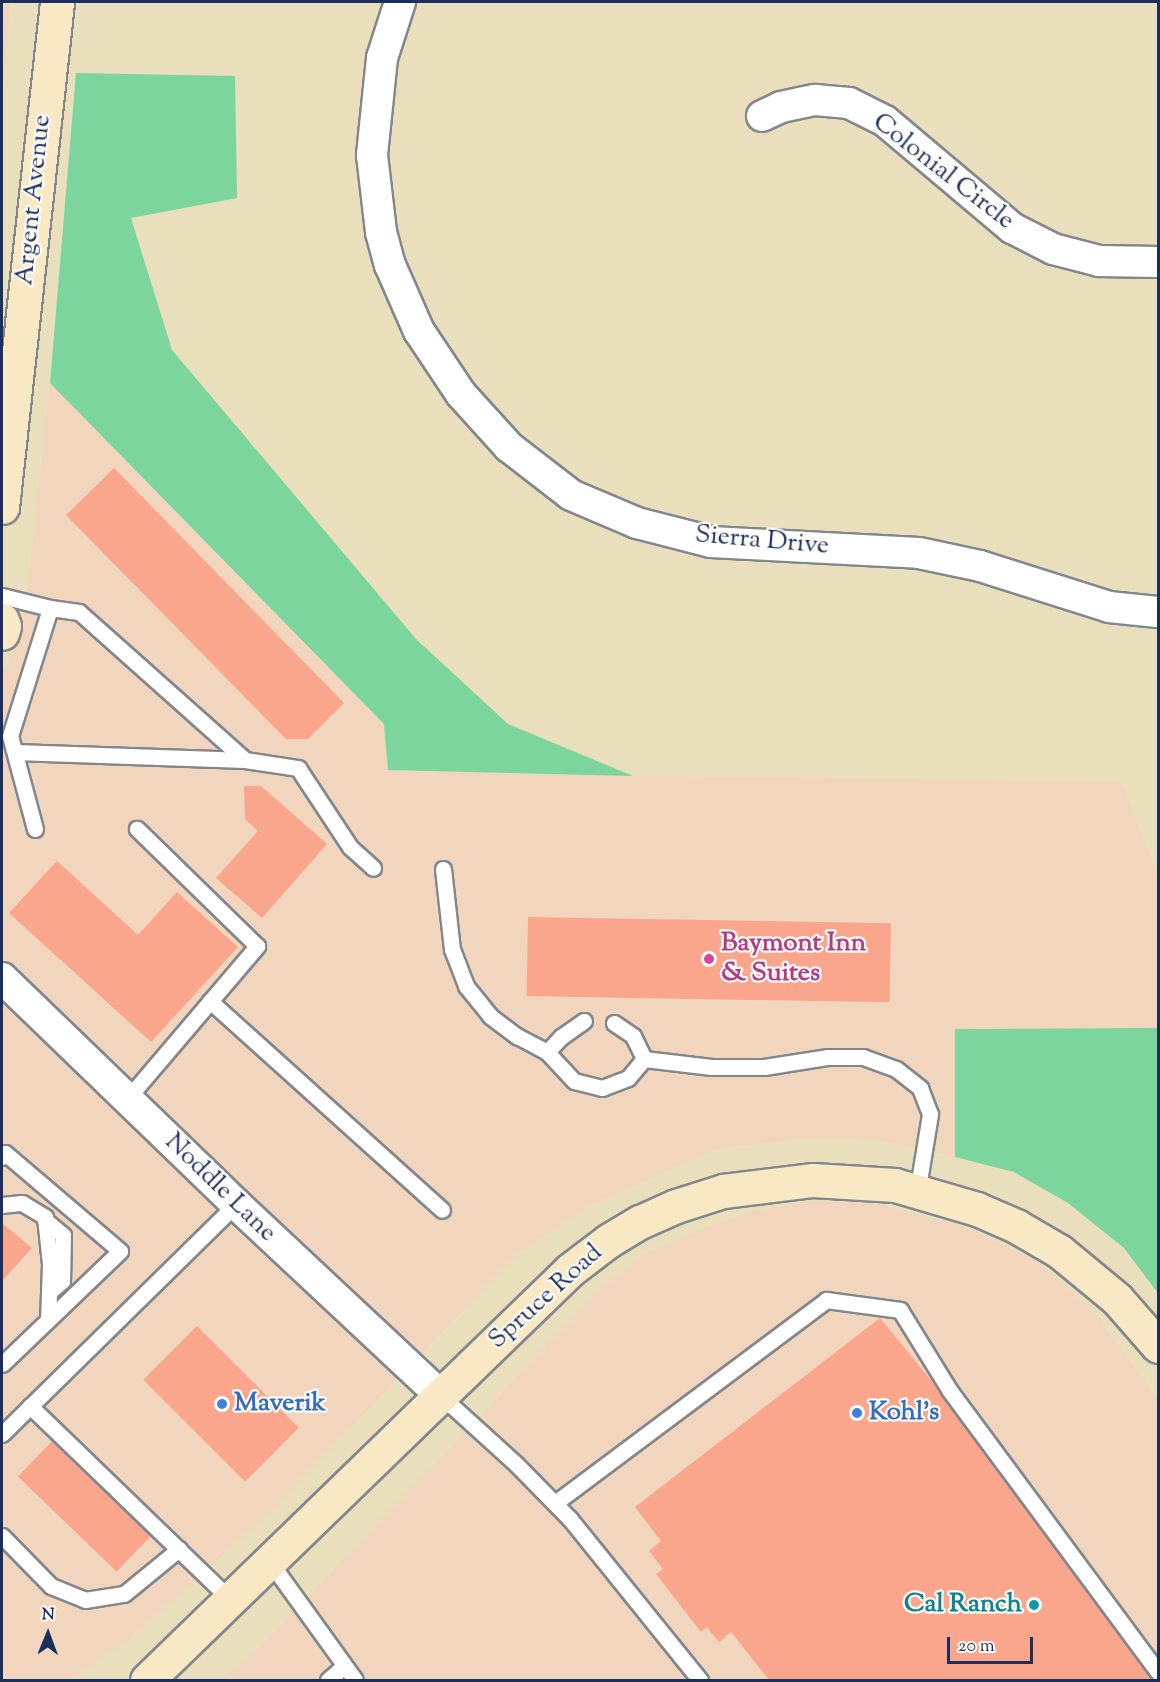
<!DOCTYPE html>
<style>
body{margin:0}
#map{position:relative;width:1160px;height:1682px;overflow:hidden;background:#e9dfbc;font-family:"Sorts Mill Goudy",serif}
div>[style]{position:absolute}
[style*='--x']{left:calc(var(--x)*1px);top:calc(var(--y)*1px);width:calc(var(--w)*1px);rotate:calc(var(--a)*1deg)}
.built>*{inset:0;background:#f1d5bc}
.green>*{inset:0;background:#7bd59c}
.building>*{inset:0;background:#faa68c;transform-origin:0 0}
.roads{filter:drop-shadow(2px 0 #82878d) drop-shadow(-2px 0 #82878d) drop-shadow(0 2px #82878d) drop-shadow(0 -2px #82878d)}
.lane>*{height:15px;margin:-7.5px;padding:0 7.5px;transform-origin:7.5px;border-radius:7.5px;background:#fff}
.street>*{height:30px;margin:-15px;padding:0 15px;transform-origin:15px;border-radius:15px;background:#fff}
.secondary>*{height:33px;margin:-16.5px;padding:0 16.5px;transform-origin:16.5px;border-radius:16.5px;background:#f8e8c3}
.dots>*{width:16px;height:16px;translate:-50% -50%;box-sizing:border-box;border:3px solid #fdfcf7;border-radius:50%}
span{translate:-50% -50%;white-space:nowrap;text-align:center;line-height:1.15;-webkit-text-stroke:4.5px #fdfcf7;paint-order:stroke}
.street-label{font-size:26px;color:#1b2f5e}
.hotel-label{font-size:26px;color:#b23c85;font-weight:700}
.left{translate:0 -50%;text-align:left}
.shop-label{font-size:26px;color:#366cbe;font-weight:700}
.culture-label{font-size:26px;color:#0d838f;font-weight:700}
.right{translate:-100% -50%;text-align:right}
.frame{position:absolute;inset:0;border:3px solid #1b2f5e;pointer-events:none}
.north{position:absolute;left:18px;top:1604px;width:60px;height:60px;-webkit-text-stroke:4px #fdfcf7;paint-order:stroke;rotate:1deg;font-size:16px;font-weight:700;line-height:24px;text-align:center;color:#1b2f5e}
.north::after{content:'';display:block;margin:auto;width:21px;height:27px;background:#1b2f5e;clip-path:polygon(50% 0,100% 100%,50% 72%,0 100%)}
.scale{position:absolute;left:947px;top:1637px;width:86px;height:27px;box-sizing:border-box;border:3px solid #1b2f5e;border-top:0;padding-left:8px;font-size:18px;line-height:21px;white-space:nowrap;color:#1b2f5e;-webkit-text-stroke:4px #fdfcf7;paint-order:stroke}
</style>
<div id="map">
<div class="built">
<div style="clip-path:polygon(2px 2px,10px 2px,2px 93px)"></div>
<div style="clip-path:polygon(50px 383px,384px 724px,388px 770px,633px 776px,1121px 782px,1158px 876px,1158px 1028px,955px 1029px,955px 1157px,879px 1140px,804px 1138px,719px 1148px,595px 1203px,518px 1253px,263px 1519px,127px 1641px,68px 1680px,2px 1680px,2px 674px,16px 646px,28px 586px)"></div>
<div style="clip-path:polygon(815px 1201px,878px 1204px,964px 1227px,1032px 1259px,1094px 1312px,1158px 1399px,1158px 1680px,220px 1680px,248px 1659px,603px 1287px,645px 1254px,694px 1232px,756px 1210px)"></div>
</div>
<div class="green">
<div style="clip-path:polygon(76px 73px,235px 76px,237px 198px,131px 218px,172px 350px,416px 639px,508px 724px,633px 776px,388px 770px,384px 724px,50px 383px)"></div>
<div style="clip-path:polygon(1158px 1028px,1158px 1293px,1124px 1248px,1068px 1203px,1014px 1172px,955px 1157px,955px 1029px)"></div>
</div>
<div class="building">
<div style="clip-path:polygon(114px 468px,344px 703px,308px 739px,286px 739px,66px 515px)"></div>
<div style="clip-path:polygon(244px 786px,261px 786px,327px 844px,262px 918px,216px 878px,258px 831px,245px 819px)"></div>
<div style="clip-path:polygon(57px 861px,138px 935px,177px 892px,238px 947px,151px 1042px,9px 913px)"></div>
<div style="left:528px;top:917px;width:363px;height:79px;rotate:1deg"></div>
<div style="clip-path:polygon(2px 1223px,32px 1248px,2px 1281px)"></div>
<div style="clip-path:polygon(880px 1318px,1054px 1530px,1158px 1680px,769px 1680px,731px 1632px,719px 1642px,707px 1627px,701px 1632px,656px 1574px,663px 1569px,649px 1551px,661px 1541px,635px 1507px)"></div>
<div style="left:197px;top:1326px;width:144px;height:76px;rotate:45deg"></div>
<div style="left:59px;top:1434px;width:137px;height:59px;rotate:44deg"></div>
</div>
<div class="roads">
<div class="lane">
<div style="--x:2;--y:596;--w:49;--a:14"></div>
<div style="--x:50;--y:608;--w:29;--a:8"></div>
<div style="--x:79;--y:612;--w:222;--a:41.7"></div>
<div style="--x:245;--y:760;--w:54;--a:8.6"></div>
<div style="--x:298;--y:768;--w:95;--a:56.6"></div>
<div style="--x:350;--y:847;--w:31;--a:42"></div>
<div style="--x:15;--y:752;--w:230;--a:2"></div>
<div style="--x:35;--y:829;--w:96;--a:-105"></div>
<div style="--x:10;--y:736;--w:134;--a:-72.6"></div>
<div style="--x:443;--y:869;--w:81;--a:83.6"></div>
<div style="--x:452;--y:949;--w:40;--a:69"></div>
<div style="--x:466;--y:986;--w:38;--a:51"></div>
<div style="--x:490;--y:1016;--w:34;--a:37"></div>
<div style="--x:517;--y:1036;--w:34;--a:28"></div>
<div style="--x:547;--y:1052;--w:21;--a:-47"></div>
<div style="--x:561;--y:1037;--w:28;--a:-35"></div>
<div style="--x:210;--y:1001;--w:312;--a:42"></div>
<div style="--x:614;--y:1023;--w:23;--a:34"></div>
<div style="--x:633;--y:1036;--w:25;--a:64"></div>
<div style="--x:644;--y:1059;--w:68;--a:6.7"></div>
<div style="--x:712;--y:1067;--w:52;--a:0"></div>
<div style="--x:764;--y:1067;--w:65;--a:-8.9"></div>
<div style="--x:828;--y:1057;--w:35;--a:0"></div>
<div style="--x:863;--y:1057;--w:35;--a:20"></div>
<div style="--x:896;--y:1069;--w:31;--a:38"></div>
<div style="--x:920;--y:1088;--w:28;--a:69"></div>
<div style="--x:930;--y:1114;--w:80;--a:99.3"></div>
<div style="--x:547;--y:1052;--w:40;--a:47"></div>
<div style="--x:574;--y:1081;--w:29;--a:14"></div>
<div style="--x:602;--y:1088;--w:28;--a:-21"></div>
<div style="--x:628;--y:1078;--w:25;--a:-50"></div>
<div style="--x:127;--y:1099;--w:201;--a:-49.6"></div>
<div style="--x:257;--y:946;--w:168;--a:-135.7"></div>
<div style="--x:2;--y:1157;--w:5;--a:-53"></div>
<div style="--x:5;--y:1153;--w:151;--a:40.4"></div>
<div style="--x:120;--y:1251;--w:163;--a:136.2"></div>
<div style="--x:2;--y:1205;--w:20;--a:-6"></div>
<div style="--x:22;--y:1203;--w:27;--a:31"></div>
<div style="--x:45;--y:1217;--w:47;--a:83.9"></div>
<div style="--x:50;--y:1264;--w:56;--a:92"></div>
<div style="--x:45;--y:1220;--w:23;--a:40"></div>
<div style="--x:63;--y:1235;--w:46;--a:91.2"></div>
<div style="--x:62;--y:1281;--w:17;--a:140"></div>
<div style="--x:440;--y:1395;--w:103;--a:42.2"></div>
<div style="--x:516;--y:1464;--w:77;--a:45.5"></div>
<div style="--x:570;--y:1519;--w:207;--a:51.1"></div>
<div style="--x:30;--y:1406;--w:279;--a:44"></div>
<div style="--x:2;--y:1434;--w:328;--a:-44.5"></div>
<div style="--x:555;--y:1503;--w:339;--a:-36.8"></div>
<div style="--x:826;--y:1300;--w:75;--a:7.7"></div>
<div style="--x:900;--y:1310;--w:95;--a:58.3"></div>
<div style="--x:950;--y:1391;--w:350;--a:53.5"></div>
<div style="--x:2;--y:1536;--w:70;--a:45.6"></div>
<div style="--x:51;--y:1586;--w:37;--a:22"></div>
<div style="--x:85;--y:1600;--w:39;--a:-9"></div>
<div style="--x:124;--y:1594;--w:71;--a:-39.3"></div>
<div style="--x:270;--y:1562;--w:145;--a:54.2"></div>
<div style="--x:328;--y:1680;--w:21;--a:-41"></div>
</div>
<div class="street">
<div style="--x:400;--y:2;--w:59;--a:107.8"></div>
<div style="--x:382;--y:58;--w:98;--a:95.9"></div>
<div style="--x:372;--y:155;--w:78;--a:83.3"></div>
<div style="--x:381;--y:232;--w:34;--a:75"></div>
<div style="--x:390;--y:265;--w:72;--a:66.3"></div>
<div style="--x:419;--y:331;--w:76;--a:56.3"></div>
<div style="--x:461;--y:394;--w:72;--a:47.8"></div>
<div style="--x:509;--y:447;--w:78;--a:37.7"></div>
<div style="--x:571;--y:495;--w:72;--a:23"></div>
<div style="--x:637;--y:523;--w:76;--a:14.4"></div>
<div style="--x:711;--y:542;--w:208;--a:3"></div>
<div style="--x:919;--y:553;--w:62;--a:12"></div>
<div style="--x:980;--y:566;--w:135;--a:17.6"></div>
<div style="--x:1109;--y:607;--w:49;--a:5.8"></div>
<div style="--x:762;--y:116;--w:21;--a:-25"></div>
<div style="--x:781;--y:107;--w:35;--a:-12"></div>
<div style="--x:815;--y:100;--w:34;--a:5"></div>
<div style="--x:849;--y:103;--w:40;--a:26.6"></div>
<div style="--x:885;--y:121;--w:166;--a:40.1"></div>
<div style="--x:1012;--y:228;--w:46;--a:27.1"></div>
<div style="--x:1053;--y:249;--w:48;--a:14.6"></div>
<div style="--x:1099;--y:261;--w:59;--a:1"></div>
<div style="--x:2;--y:978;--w:325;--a:44"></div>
<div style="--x:236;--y:1204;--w:279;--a:43.1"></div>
</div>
<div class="secondary">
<div style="--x:2;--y:507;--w:508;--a:-83.78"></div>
<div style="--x:2;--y:620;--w:6;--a:72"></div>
<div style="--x:4;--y:626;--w:7;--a:106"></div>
<div style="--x:147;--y:1680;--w:589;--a:-44.11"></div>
<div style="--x:570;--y:1270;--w:48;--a:-37.3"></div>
<div style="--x:608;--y:1241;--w:37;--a:-31"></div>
<div style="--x:640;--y:1222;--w:39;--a:-24"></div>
<div style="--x:676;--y:1206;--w:49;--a:-17.7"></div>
<div style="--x:723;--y:1191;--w:91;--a:-7"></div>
<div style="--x:813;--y:1180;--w:82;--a:3.5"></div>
<div style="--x:895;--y:1185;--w:85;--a:16.3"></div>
<div style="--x:977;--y:1209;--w:43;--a:23.6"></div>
<div style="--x:1016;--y:1226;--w:50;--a:30.2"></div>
<div style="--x:1059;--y:1251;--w:75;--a:39.6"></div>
<div style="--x:1117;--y:1299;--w:62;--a:48.9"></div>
</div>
</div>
<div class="dots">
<div style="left:709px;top:959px;background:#d1479c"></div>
<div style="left:222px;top:1404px;background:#3f7fe0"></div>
<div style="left:857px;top:1413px;background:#3f7fe0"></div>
<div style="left:1034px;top:1605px;background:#0f9aa8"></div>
</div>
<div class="street-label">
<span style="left:943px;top:172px;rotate:38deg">Colonial Circle</span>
<span style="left:34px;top:200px;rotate:-84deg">Argent Avenue</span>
<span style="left:762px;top:541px;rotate:5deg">Sierra Drive</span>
<span style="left:220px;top:1188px;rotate:44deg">Noddle Lane</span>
<span style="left:546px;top:1297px;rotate:-42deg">Spruce Road</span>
</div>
<div class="hotel-label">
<span class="left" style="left:721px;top:959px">Baymont Inn<br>&amp; Suites</span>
</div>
<div class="shop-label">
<span class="left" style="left:234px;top:1404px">Maverik</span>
<span class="left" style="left:869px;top:1413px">Kohl's</span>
</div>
<div class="culture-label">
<span class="right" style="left:1022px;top:1605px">Cal Ranch</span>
</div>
<div class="frame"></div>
<div class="north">N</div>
<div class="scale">20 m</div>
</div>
